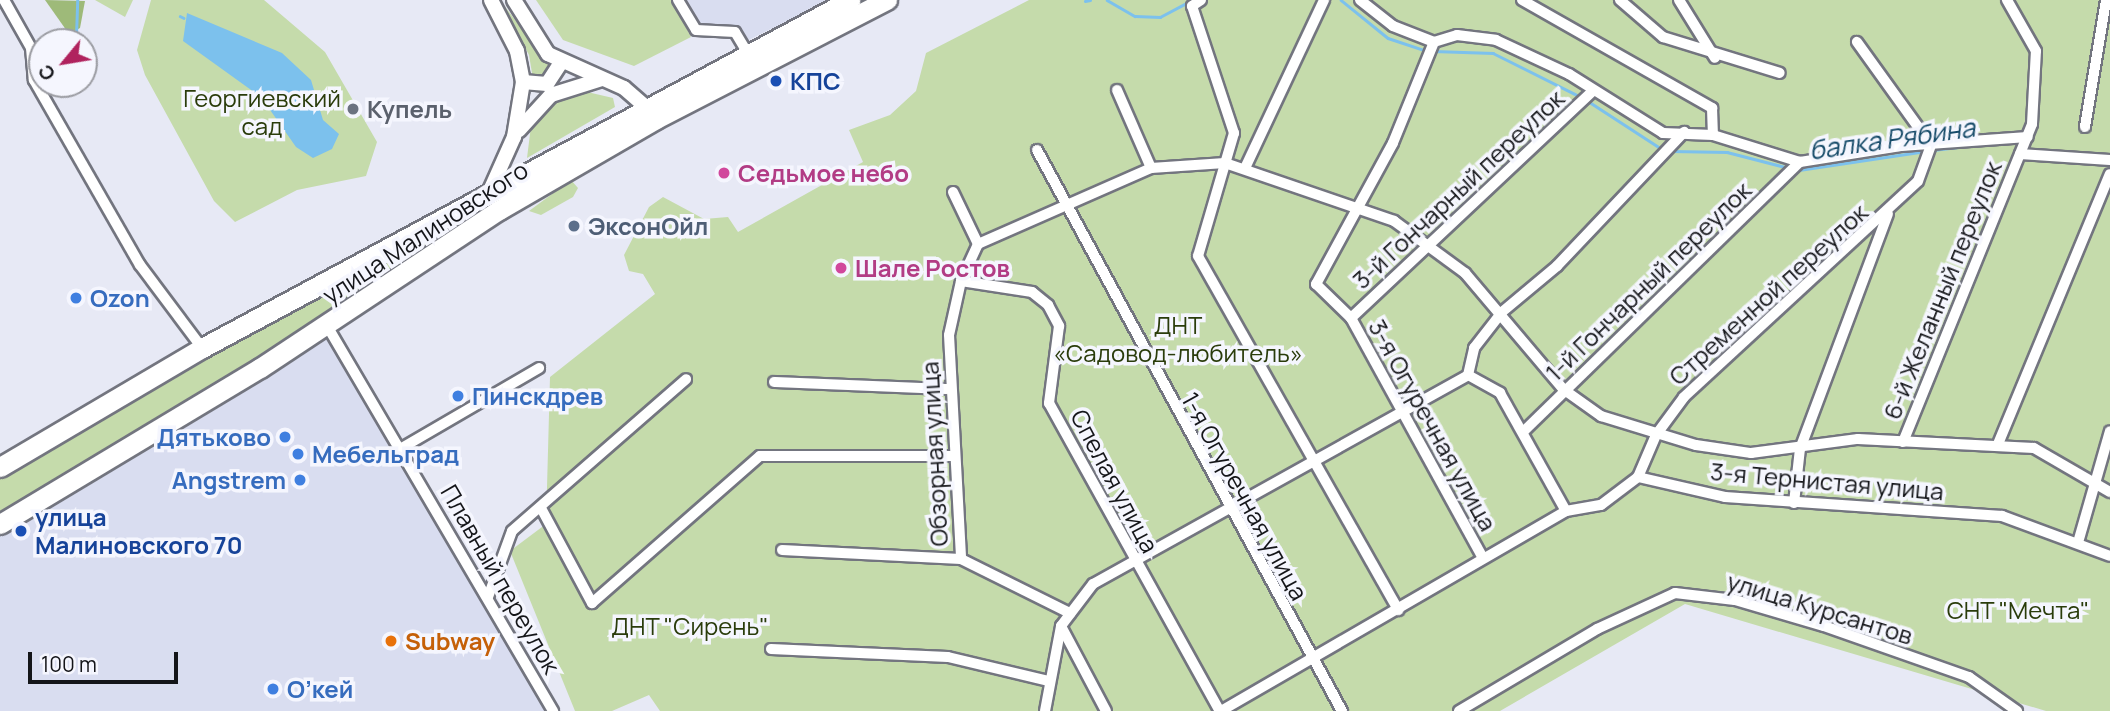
<!DOCTYPE html>
<meta charset="utf-8">
<style>
body{margin:0}
#map{position:relative;width:2110px;height:711px;overflow:hidden;background:#e7e9f5;font-family:Manrope,sans-serif}
div>[style]{position:absolute}
[style*='--x']{left:calc(var(--x)*1px);top:calc(var(--y)*1px);width:calc(var(--w)*1px);rotate:calc(var(--a)*1deg)}
.built>*{inset:0;background:#d9ddf0}
.green>*{inset:0;background:#c5dbab}
.forest>*{inset:0;background:#9eba79}
.water>*{inset:0;background:#7cc1ed}
.stream>*{height:2.5px;margin:-1.25px;padding:0 1.25px;transform-origin:1.25px;border-radius:1.25px;background:#7cc1ed}
.roads{filter:drop-shadow(2px 0 #73757f) drop-shadow(-2px 0 #73757f) drop-shadow(0 2px #73757f) drop-shadow(0 -2px #73757f)}
.street>*{height:10px;margin:-5px;padding:0 5px;transform-origin:5px;border-radius:5px;background:#fff}
.secondary>*{height:14px;margin:-7px;padding:0 7px;transform-origin:7px;border-radius:7px;background:#fff}
.highway>*{height:19px;margin:-9.5px;padding:0 9.5px;transform-origin:9.5px;border-radius:9.5px;background:#fff}
.dots>*{width:19px;height:19px;translate:-50% -50%;box-sizing:border-box;border:4px solid #f5f6fe;border-radius:50%}
span{translate:-50% -50%;white-space:nowrap;text-align:center;line-height:1.15;-webkit-text-stroke:7px #f5f6fe;paint-order:stroke}
.transit-label{font-size:24px;color:#164399;font-weight:700}
.left{translate:0 -50%;text-align:left}
.park-label{font-size:24px;color:#2a3c0b}
.worship-label{font-size:24px;color:#5b616d;font-weight:700}
.hotel-label{font-size:24px;color:#b23c85;font-weight:700}
.street-label{font-size:24px;color:#141519}
.service-label{font-size:24px;color:#4e5e75;font-weight:700}
.shop-label{font-size:24px;color:#366cbe;font-weight:700}
.right{translate:-100% -50%;text-align:right}
.food-label{font-size:24px;color:#c56008;font-weight:700}
.water-label{font-size:26px;color:#154a68;font-style:italic}
.north{position:absolute;left:28px;top:28px;width:70px;height:70px;box-sizing:border-box;background:#f5f6fe;border:2px solid #9b9ca2;border-radius:50%;rotate:240deg;font-size:19px;font-weight:700;line-height:28px;text-align:center;color:#141519}
.north::after{content:'';display:block;margin:auto;width:24px;height:32px;background:#b0235e;clip-path:polygon(50% 0,100% 100%,50% 72%,0 100%)}
.scale{position:absolute;left:28px;top:652px;width:150px;height:32px;box-sizing:border-box;border:4px solid #141519;border-top:0;padding-left:9px;font-size:21px;line-height:24px;white-space:nowrap;color:#141519;-webkit-text-stroke:5px #f5f6fe;paint-order:stroke}
</style>
<div id="map">
<div class="built">
<div style="clip-path:polygon(681px 0,830px 0,736px 46px,726px 29px,700px 29px)"></div>
<div style="clip-path:polygon(333px 332px,552px 711px,0 711px,0 529px)"></div>
</div>
<div class="green">
<div style="clip-path:polygon(95px 0,133px 0,125px 17px)"></div>
<div style="clip-path:polygon(151px 0,264px 0,325px 52px,377px 142px,366px 176px,297px 190px,235px 222px,214px 201px,145px 75px,137px 50px)"></div>
<div style="clip-path:polygon(500px 0,552px 69px,543px 78px,533px 79px,529px 55px)"></div>
<div style="clip-path:polygon(536px 0,672px 0,691px 37px,634px 66px,563px 40px)"></div>
<div style="clip-path:polygon(1029px 0,2110px 0,2110px 711px,2046px 711px,1685px 604px,1500px 711px,660px 711px,649px 695px,612px 711px,575px 711px,510px 551px,546px 524px,550px 377px,655px 294px,643px 274px,629px 271px,624px 255px,649px 207px,663px 197px,704px 219px,728px 217px,738px 232px,863px 162px,849px 130px,890px 115px,916px 91px,926px 53px)"></div>
<div style="clip-path:polygon(583px 91px,613px 98px,615px 107px,527px 158px,531px 126px,551px 101px)"></div>
<div style="clip-path:polygon(571px 180px,578px 188px,573px 197px,541px 215px,529px 211px)"></div>
<div style="clip-path:polygon(449px 228px,272px 350px,0 513px,0 476px,196px 360px)"></div>
</div>
<div class="forest">
<div style="clip-path:polygon(45px 0,85px 1px,80px 28px,69px 34px)"></div>
</div>
<div class="water">
<div style="clip-path:polygon(187px 13px,282px 53px,311px 80px,323px 120px,339px 134px,332px 149px,313px 158px,296px 147px,261px 97px,183px 41px)"></div>
</div>
<div class="stream">
<div style="--x:1107;--y:0;--w:32;--a:30"></div>
<div style="--x:1135;--y:16;--w:25;--a:2"></div>
<div style="--x:1160;--y:17;--w:36;--a:-28"></div>
<div style="--x:1341;--y:0;--w:60;--a:39"></div>
<div style="--x:1388;--y:38;--w:41;--a:18.4"></div>
<div style="--x:1085;--y:1;--w:5;--a:-11"></div>
<div style="--x:180;--y:16;--w:4;--a:27"></div>
<div style="--x:66;--y:42;--w:12;--a:-31"></div>
<div style="--x:76;--y:36;--w:36;--a:-88"></div>
<div style="--x:1433;--y:51;--w:60;--a:1.9"></div>
<div style="--x:1493;--y:53;--w:101;--a:26.6"></div>
<div style="--x:1588;--y:101;--w:88;--a:33"></div>
<div style="--x:1933;--y:150;--w:25;--a:-7"></div>
<div style="--x:1671;--y:151;--w:56;--a:1"></div>
<div style="--x:1727;--y:152;--w:64;--a:14.5"></div>
<div style="--x:1799;--y:170;--w:128;--a:-8.5"></div>
</div>
<div class="roads">
<div class="street">
<div style="--x:4;--y:0;--w:55;--a:60.6"></div>
<div style="--x:31;--y:48;--w:32;--a:85"></div>
<div style="--x:34;--y:80;--w:213;--a:60.2"></div>
<div style="--x:140;--y:265;--w:104;--a:53.2"></div>
<div style="--x:678;--y:0;--w:35;--a:59"></div>
<div style="--x:696;--y:30;--w:39;--a:3"></div>
<div style="--x:735;--y:32;--w:23;--a:59"></div>
<div style="--x:1201;--y:0;--w:11;--a:146"></div>
<div style="--x:1192;--y:6;--w:134;--a:71.7"></div>
<div style="--x:1234;--y:133;--w:128;--a:106.3"></div>
<div style="--x:1198;--y:256;--w:407;--a:60.5"></div>
<div style="--x:1360;--y:0;--w:42;--a:38.2"></div>
<div style="--x:1393;--y:26;--w:44;--a:21.3"></div>
<div style="--x:1434;--y:42;--w:24;--a:-17"></div>
<div style="--x:1457;--y:35;--w:39;--a:7"></div>
<div style="--x:1496;--y:40;--w:81;--a:25"></div>
<div style="--x:1569;--y:74;--w:111;--a:32.1"></div>
<div style="--x:1663;--y:133;--w:50;--a:2.3"></div>
<div style="--x:1713;--y:135;--w:91;--a:17.2"></div>
<div style="--x:1800;--y:162;--w:102;--a:-9"></div>
<div style="--x:1901;--y:146;--w:127;--a:-4.1"></div>
<div style="--x:1522;--y:0;--w:219;--a:29.6"></div>
<div style="--x:1712;--y:108;--w:27;--a:88"></div>
<div style="--x:1620;--y:0;--w:57;--a:40.7"></div>
<div style="--x:1663;--y:37;--w:122;--a:17.1"></div>
<div style="--x:1679;--y:0;--w:68;--a:58.2"></div>
<div style="--x:1434;--y:42;--w:109;--a:112.1"></div>
<div style="--x:1393;--y:143;--w:161;--a:118.6"></div>
<div style="--x:1316;--y:284;--w:49;--a:44.2"></div>
<div style="--x:1351;--y:318;--w:274;--a:61.2"></div>
<div style="--x:1117;--y:90;--w:85;--a:66.4"></div>
<div style="--x:2085;--y:127;--w:129;--a:-80.6"></div>
<div style="--x:1037;--y:150;--w:639;--a:61.47"></div>
<div style="--x:2020;--y:154;--w:90;--a:3.8"></div>
<div style="--x:1245;--y:168;--w:186;--a:-64.8"></div>
<div style="--x:953;--y:192;--w:58;--a:64.3"></div>
<div style="--x:978;--y:244;--w:41;--a:114.7"></div>
<div style="--x:961;--y:281;--w:55;--a:102.5"></div>
<div style="--x:949;--y:335;--w:224;--a:86.9"></div>
<div style="--x:961;--y:559;--w:122;--a:26.4"></div>
<div style="--x:978;--y:244;--w:189;--a:-23.7"></div>
<div style="--x:1151;--y:168;--w:74;--a:-3.9"></div>
<div style="--x:1225;--y:163;--w:179;--a:18.9"></div>
<div style="--x:1394;--y:221;--w:88;--a:36.2"></div>
<div style="--x:1465;--y:273;--w:152;--a:49.8"></div>
<div style="--x:1563;--y:389;--w:47;--a:35.4"></div>
<div style="--x:1601;--y:416;--w:99;--a:17"></div>
<div style="--x:1696;--y:445;--w:56;--a:8.3"></div>
<div style="--x:1751;--y:453;--w:108;--a:-7.5"></div>
<div style="--x:1858;--y:439;--w:176;--a:2.9"></div>
<div style="--x:2034;--y:448;--w:88;--a:30.1"></div>
<div style="--x:961;--y:281;--w:72;--a:8.8"></div>
<div style="--x:1032;--y:292;--w:21;--a:39"></div>
<div style="--x:1048;--y:305;--w:24;--a:62"></div>
<div style="--x:1059;--y:326;--w:78;--a:97.4"></div>
<div style="--x:1049;--y:403;--w:352;--a:61"></div>
<div style="--x:1351;--y:318;--w:332;--a:-43.2"></div>
<div style="--x:326;--y:324;--w:449;--a:59.6"></div>
<div style="--x:1468;--y:375;--w:28;--a:-77"></div>
<div style="--x:1474;--y:348;--w:46;--a:-52.1"></div>
<div style="--x:1502;--y:312;--w:72;--a:-39.9"></div>
<div style="--x:1557;--y:266;--w:185;--a:-46.5"></div>
<div style="--x:1468;--y:375;--w:37;--a:29"></div>
<div style="--x:1500;--y:393;--w:135;--a:60.8"></div>
<div style="--x:774;--y:382;--w:173;--a:2.3"></div>
<div style="--x:1525;--y:430;--w:384;--a:-44.3"></div>
<div style="--x:1903;--y:442;--w:343;--a:-67.9"></div>
<div style="--x:2032;--y:124;--w:73;--a:-86.9"></div>
<div style="--x:2036;--y:51;--w:59;--a:-119.6"></div>
<div style="--x:1998;--y:444;--w:292;--a:-67.5"></div>
<div style="--x:400;--y:449;--w:161;--a:-30.2"></div>
<div style="--x:1638;--y:477;--w:46;--a:-66.8"></div>
<div style="--x:1656;--y:435;--w:47;--a:-53.6"></div>
<div style="--x:1684;--y:397;--w:318;--a:-42.7"></div>
<div style="--x:1918;--y:181;--w:38;--a:-70"></div>
<div style="--x:1931;--y:145;--w:127;--a:-125.7"></div>
<div style="--x:1794;--y:503;--w:54;--a:-83.7"></div>
<div style="--x:1800;--y:449;--w:251;--a:-69.5"></div>
<div style="--x:541;--y:508;--w:108;--a:61.8"></div>
<div style="--x:592;--y:603;--w:223;--a:-41.2"></div>
<div style="--x:760;--y:456;--w:192;--a:0"></div>
<div style="--x:2079;--y:539;--w:112;--a:-74"></div>
<div style="--x:782;--y:550;--w:179;--a:2.9"></div>
<div style="--x:488;--y:597;--w:70;--a:-70"></div>
<div style="--x:512;--y:531;--w:231;--a:-41.1"></div>
<div style="--x:1061;--y:626;--w:96;--a:62.1"></div>
<div style="--x:771;--y:649;--w:177;--a:2.6"></div>
<div style="--x:948;--y:657;--w:104;--a:13.4"></div>
<div style="--x:1045;--y:711;--w:86;--a:-79.3"></div>
<div style="--x:1061;--y:626;--w:53;--a:-52.7"></div>
<div style="--x:1093;--y:584;--w:429;--a:-29.1"></div>
<div style="--x:1221;--y:711;--w:399;--a:-30.1"></div>
<div style="--x:1566;--y:511;--w:36;--a:-10"></div>
<div style="--x:1601;--y:505;--w:46;--a:-37.1"></div>
<div style="--x:1638;--y:477;--w:89;--a:12.9"></div>
<div style="--x:1725;--y:497;--w:278;--a:3.9"></div>
<div style="--x:2002;--y:516;--w:115;--a:20.3"></div>
<div style="--x:1459;--y:711;--w:161;--a:-30.7"></div>
<div style="--x:1597;--y:629;--w:86;--a:-24.8"></div>
<div style="--x:1675;--y:593;--w:60;--a:6.7"></div>
<div style="--x:1735;--y:600;--w:93;--a:16.3"></div>
<div style="--x:1824;--y:626;--w:154;--a:19.4"></div>
<div style="--x:1969;--y:677;--w:59;--a:35.3"></div>
</div>
<div class="secondary">
<div style="--x:514;--y:0;--w:64;--a:57.8"></div>
<div style="--x:548;--y:54;--w:83;--a:24.1"></div>
<div style="--x:624;--y:88;--w:40;--a:41"></div>
<div style="--x:523;--y:82;--w:24;--a:5"></div>
<div style="--x:547;--y:84;--w:24;--a:-57"></div>
<div style="--x:519;--y:130;--w:47;--a:-47.6"></div>
<div style="--x:551;--y:95;--w:53;--a:-17.4"></div>
<div style="--x:488;--y:195;--w:64;--a:-65.9"></div>
<div style="--x:514;--y:137;--w:56;--a:-80.7"></div>
<div style="--x:523;--y:82;--w:32;--a:-101"></div>
<div style="--x:517;--y:51;--w:57;--a:-117"></div>
</div>
<div class="highway">
<div style="--x:0;--y:467;--w:234;--a:-30.5"></div>
<div style="--x:202;--y:348;--w:736;--a:-28.24"></div>
<div style="--x:0;--y:524;--w:303;--a:-31"></div>
<div style="--x:260;--y:368;--w:287;--a:-33.5"></div>
<div style="--x:499;--y:210;--w:181;--a:-30.1"></div>
<div style="--x:656;--y:119;--w:260;--a:-27.3"></div>
</div>
</div>
<div class="dots">
<div style="left:776px;top:81px;background:#1a4fb4"></div>
<div style="left:353px;top:109px;background:#6b7280"></div>
<div style="left:724px;top:173px;background:#d1479c"></div>
<div style="left:574px;top:226px;background:#5c6f8a"></div>
<div style="left:841px;top:268px;background:#d1479c"></div>
<div style="left:76px;top:298px;background:#3f7fe0"></div>
<div style="left:458px;top:396px;background:#3f7fe0"></div>
<div style="left:285px;top:437px;background:#3f7fe0"></div>
<div style="left:298px;top:454px;background:#3f7fe0"></div>
<div style="left:300px;top:480px;background:#3f7fe0"></div>
<div style="left:21px;top:531px;background:#1a4fb4"></div>
<div style="left:391px;top:641px;background:#e8710a"></div>
<div style="left:273px;top:689px;background:#3f7fe0"></div>
</div>
<div class="transit-label">
<span class="left" style="left:790px;top:81px">КПС</span>
<span class="left" style="left:35px;top:531px">улица<br>Малиновского 70</span>
</div>
<div class="park-label">
<span style="left:262px;top:112px">Георгиевский<br>сад</span>
<span style="left:1178px;top:339px">ДНТ<br>«Садовод-любитель»</span>
<span style="left:2018px;top:610px">СНТ "Мечта"</span>
<span style="left:690px;top:626px">ДНТ "Сирень"</span>
</div>
<div class="worship-label">
<span class="left" style="left:367px;top:109px">Купель</span>
</div>
<div class="hotel-label">
<span class="left" style="left:738px;top:173px">Седьмое небо</span>
<span class="left" style="left:855px;top:268px">Шале Ростов</span>
</div>
<div class="street-label">
<span style="left:1458px;top:189px;rotate:-43deg">3-й Гончарный переулок</span>
<span style="left:425px;top:232px;rotate:-33deg">улица Малиновского</span>
<span style="left:1648px;top:281px;rotate:-44deg">1-й Гончарный переулок</span>
<span style="left:1942px;top:290px;rotate:-68deg">6-й Желанный переулок</span>
<span style="left:1768px;top:294px;rotate:-42deg">Стременной переулок</span>
<span style="left:1433px;top:425px;rotate:61deg">3-я Огуречная улица</span>
<span style="left:934px;top:454px;rotate:-93deg">Обзорная улица</span>
<span style="left:1115px;top:481px;rotate:62deg">Спелая улица</span>
<span style="left:1827px;top:481px;rotate:5deg">3-я Тернистая улица</span>
<span style="left:1245px;top:496px;rotate:61deg">1-я Огуречная улица</span>
<span style="left:501px;top:579px;rotate:60deg">Плавный переулок</span>
<span style="left:1820px;top:608px;rotate:17deg">улица Курсантов</span>
</div>
<div class="service-label">
<span class="left" style="left:588px;top:226px">ЭксонОйл</span>
</div>
<div class="shop-label">
<span class="left" style="left:90px;top:298px">Ozon</span>
<span class="left" style="left:472px;top:396px">Пинскдрев</span>
<span class="right" style="left:271px;top:437px">Дятьково</span>
<span class="left" style="left:312px;top:454px">Мебельград</span>
<span class="right" style="left:286px;top:480px">Angstrem</span>
<span class="left" style="left:287px;top:689px">О’кей</span>
</div>
<div class="food-label">
<span class="left" style="left:405px;top:641px">Subway</span>
</div>
<div class="water-label">
<span style="left:1892px;top:139px;rotate:-8deg">балка Рябина</span>
</div>
<div class="north">С</div>
<div class="scale">100 m</div>
</div>
